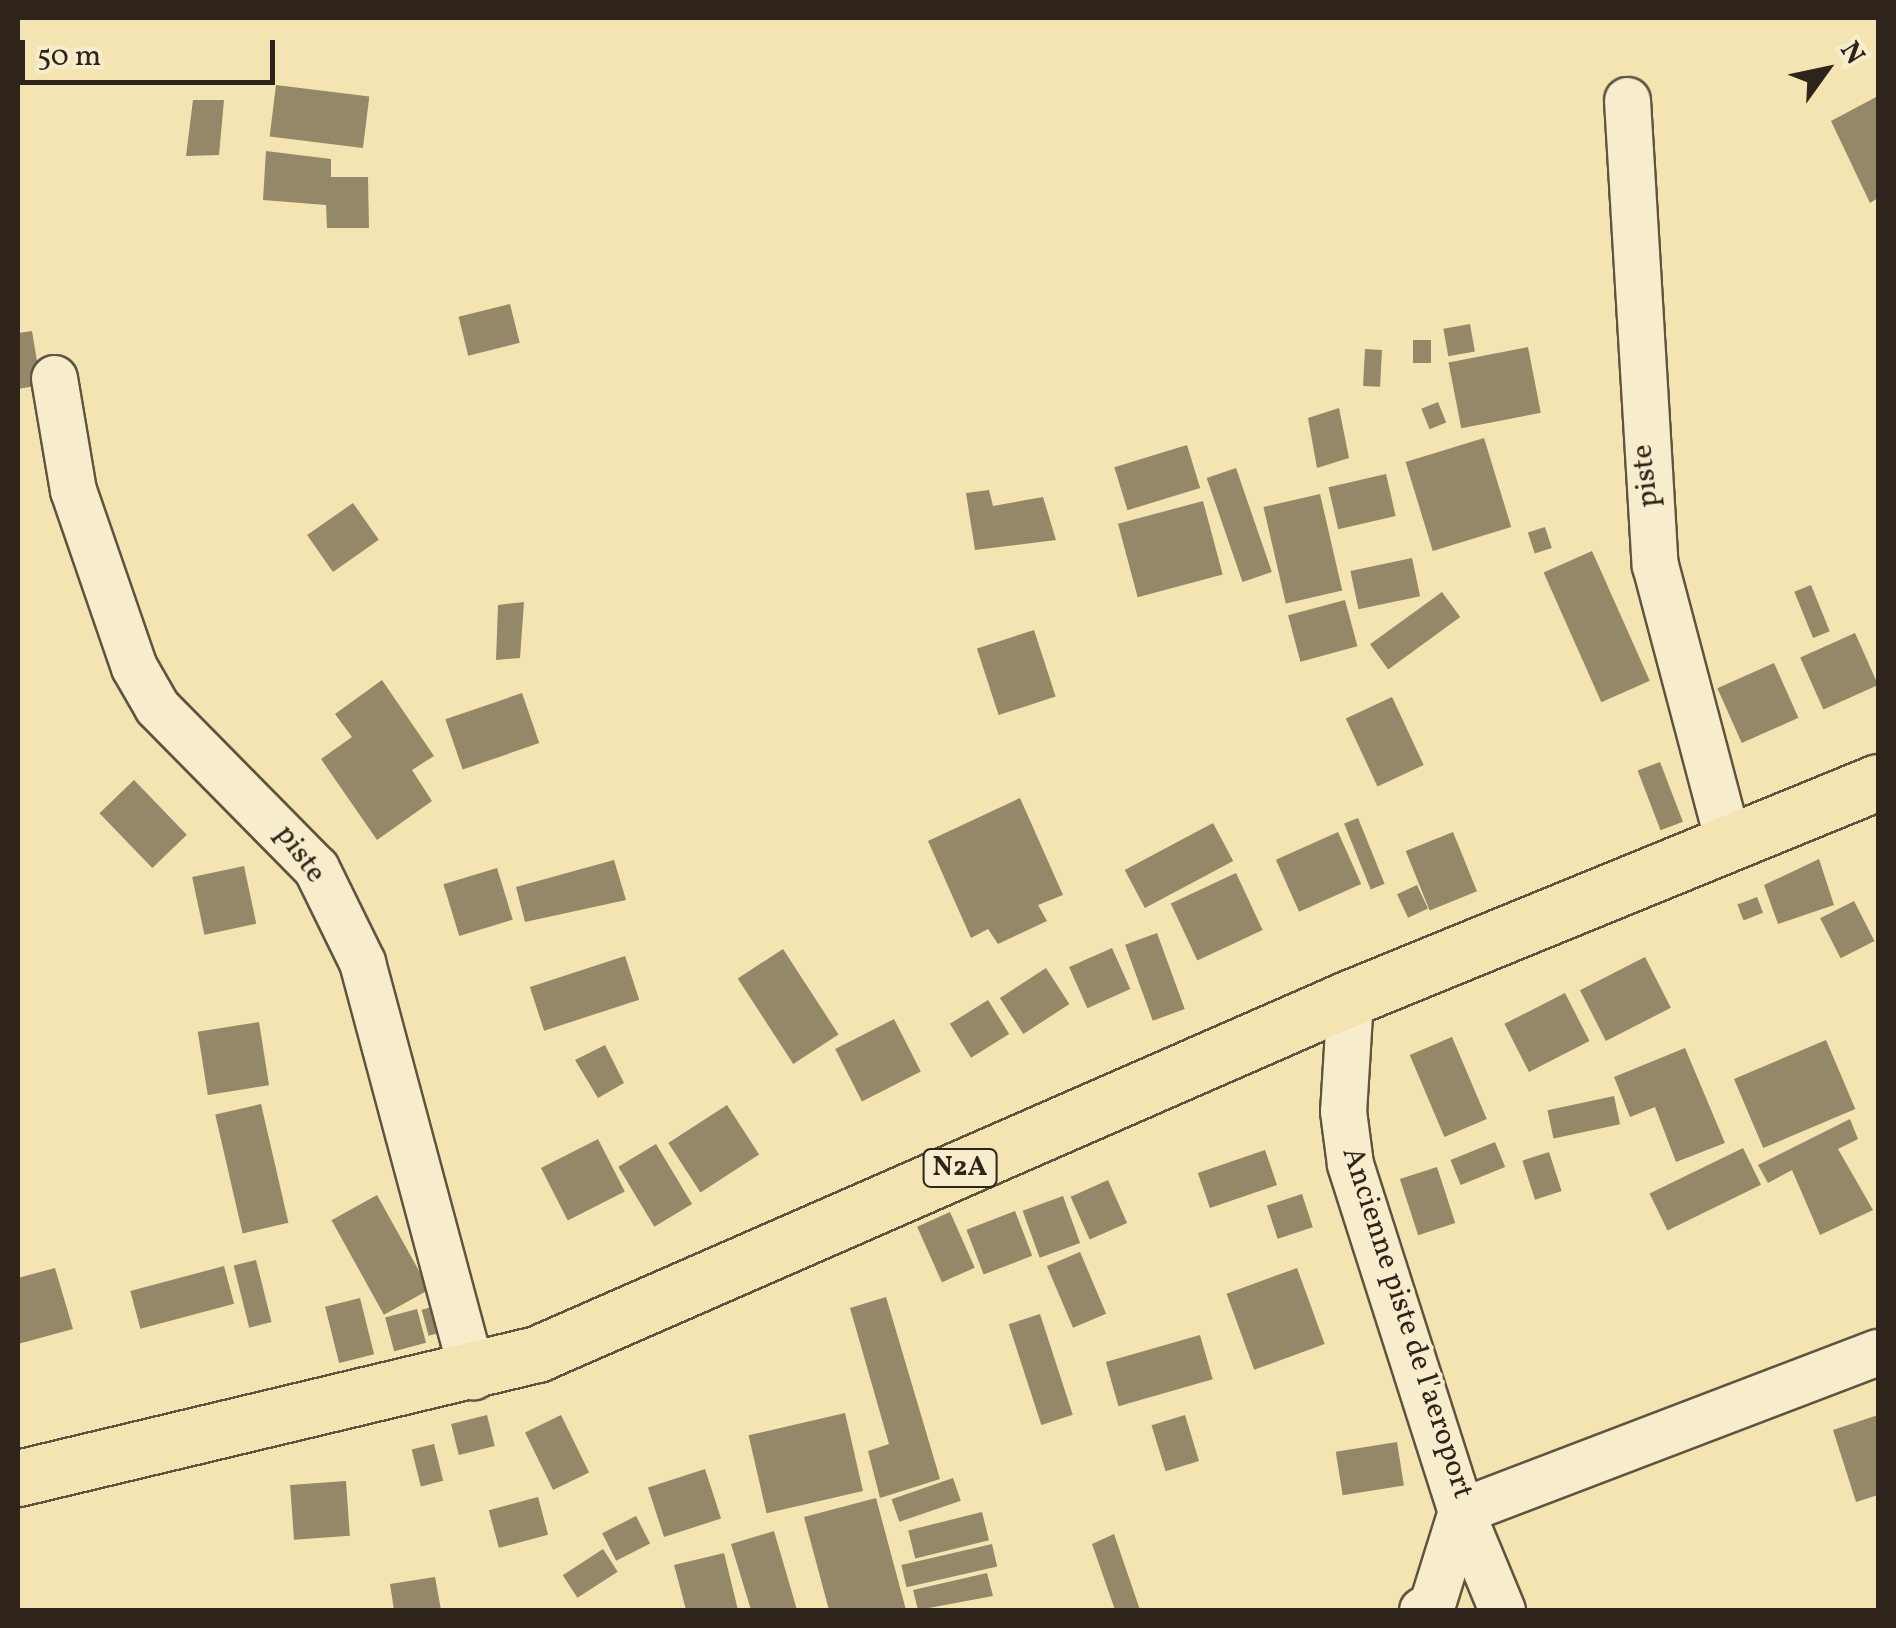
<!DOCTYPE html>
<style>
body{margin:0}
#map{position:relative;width:1896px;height:1628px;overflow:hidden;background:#f3e4b1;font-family:Vollkorn,serif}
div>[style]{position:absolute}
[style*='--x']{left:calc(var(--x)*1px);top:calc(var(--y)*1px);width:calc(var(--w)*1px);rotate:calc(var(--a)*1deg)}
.building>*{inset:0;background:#948869;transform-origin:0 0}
.roads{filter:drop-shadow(2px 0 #5f5440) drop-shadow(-2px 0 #5f5440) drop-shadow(0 2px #5f5440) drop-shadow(0 -2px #5f5440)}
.minor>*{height:45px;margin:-22.5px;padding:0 22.5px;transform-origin:22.5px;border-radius:22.5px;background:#f7edcc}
.highway>*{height:55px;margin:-27.5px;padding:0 27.5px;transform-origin:27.5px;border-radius:27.5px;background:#f3e4b1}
span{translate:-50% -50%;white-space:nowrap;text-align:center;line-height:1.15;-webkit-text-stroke:8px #f7edcc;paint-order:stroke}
.shield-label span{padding:2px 8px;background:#f7edcc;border:2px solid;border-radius:8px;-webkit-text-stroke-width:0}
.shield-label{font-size:28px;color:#2e241b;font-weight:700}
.street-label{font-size:30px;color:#2e241b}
.frame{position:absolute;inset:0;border:20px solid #2e241b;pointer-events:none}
.north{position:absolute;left:1776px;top:20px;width:100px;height:100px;-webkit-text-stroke:8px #f7edcc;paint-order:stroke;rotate:57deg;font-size:28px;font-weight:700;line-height:40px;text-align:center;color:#2e241b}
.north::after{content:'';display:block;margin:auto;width:35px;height:45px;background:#2e241b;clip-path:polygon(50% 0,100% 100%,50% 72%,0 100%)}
.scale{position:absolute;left:20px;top:40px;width:255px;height:45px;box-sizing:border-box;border:5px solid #2e241b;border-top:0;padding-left:12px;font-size:30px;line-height:35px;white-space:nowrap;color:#2e241b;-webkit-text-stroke:8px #f7edcc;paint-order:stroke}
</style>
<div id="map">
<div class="building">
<div style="left:276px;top:85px;width:94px;height:52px;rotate:7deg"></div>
<div style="clip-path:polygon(1878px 96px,1878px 198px,1870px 203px,1831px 121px)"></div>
<div style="clip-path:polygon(193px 100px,224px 100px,219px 155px,186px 156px)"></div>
<div style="clip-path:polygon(266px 151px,331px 159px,331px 177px,368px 177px,369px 228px,327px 228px,326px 205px,263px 200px)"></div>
<div style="left:510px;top:304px;width:40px;height:53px;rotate:76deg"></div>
<div style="left:1470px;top:324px;width:28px;height:27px;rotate:80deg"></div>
<div style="clip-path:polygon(32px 331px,41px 385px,18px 389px,18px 333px)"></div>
<div style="left:1413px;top:340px;width:18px;height:23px"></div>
<div style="left:1528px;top:347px;width:67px;height:81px;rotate:79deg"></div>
<div style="left:1365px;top:349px;width:17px;height:37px;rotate:3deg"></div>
<div style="left:1438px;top:402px;width:22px;height:18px;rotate:68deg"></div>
<div style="clip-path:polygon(1339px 408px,1349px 458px,1317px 468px,1308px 418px)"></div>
<div style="left:1484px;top:438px;width:93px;height:82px;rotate:73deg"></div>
<div style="left:1187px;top:445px;width:45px;height:76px;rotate:73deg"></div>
<div style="left:1236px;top:468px;width:110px;height:31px;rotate:71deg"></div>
<div style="left:1386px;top:474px;width:43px;height:59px;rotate:77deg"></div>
<div style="clip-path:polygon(989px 490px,993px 506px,1043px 497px,1056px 540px,975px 550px,966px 493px)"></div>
<div style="left:1320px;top:494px;width:99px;height:58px;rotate:77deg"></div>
<div style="left:1203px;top:501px;width:76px;height:88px;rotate:75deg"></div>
<div style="left:353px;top:503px;width:45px;height:56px;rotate:55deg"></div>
<div style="left:1545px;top:527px;width:22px;height:18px;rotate:72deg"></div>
<div style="left:1592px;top:551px;width:142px;height:53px;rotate:66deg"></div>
<div style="left:1412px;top:558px;width:39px;height:63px;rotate:78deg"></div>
<div style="left:1811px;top:585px;width:50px;height:18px;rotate:68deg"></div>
<div style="left:1442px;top:592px;width:31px;height:89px;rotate:54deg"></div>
<div style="left:1345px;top:600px;width:48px;height:59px;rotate:75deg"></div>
<div style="clip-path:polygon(524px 602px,520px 658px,496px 660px,498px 605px)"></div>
<div style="left:1034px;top:630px;width:70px;height:60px;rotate:72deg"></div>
<div style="left:1855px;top:633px;width:57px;height:60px;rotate:66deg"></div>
<div style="left:1774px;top:663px;width:60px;height:62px;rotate:66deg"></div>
<div style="clip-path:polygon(382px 680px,434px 756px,412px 770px,432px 801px,377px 840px,321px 759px,352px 737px,335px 714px)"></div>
<div style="left:522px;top:693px;width:53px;height:81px;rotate:71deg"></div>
<div style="left:1392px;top:697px;width:75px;height:51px;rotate:65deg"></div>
<div style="left:1660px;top:762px;width:64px;height:24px;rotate:69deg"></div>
<div style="left:134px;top:780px;width:76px;height:48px;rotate:46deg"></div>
<div style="clip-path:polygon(1020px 798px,1063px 895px,1038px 905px,1047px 921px,998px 944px,988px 929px,971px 938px,928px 841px)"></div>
<div style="left:1358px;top:818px;width:71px;height:15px;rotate:68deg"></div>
<div style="left:1213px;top:823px;width:43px;height:100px;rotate:62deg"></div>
<div style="left:1338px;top:832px;width:57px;height:68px;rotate:66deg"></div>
<div style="left:1453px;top:832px;width:64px;height:51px;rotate:68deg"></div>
<div style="clip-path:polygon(1819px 859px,1834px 905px,1778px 924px,1764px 885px)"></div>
<div style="clip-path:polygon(614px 860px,626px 900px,525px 922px,516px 887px)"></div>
<div style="left:244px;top:866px;width:59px;height:53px;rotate:78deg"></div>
<div style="left:497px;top:868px;width:54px;height:56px;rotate:73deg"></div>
<div style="left:1236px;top:873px;width:63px;height:72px;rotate:65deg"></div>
<div style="left:1417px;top:885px;width:26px;height:22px;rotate:65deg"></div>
<div style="left:1757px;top:897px;width:17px;height:21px;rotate:69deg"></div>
<div style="left:1854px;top:901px;width:45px;height:38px;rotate:63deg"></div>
<div style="left:1157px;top:933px;width:81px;height:34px;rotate:70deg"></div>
<div style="left:1112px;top:948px;width:45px;height:47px;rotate:66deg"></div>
<div style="left:783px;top:949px;width:102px;height:54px;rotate:57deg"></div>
<div style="left:625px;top:956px;width:46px;height:100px;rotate:72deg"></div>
<div style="left:1645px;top:957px;width:57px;height:73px;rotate:63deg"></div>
<div style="left:1046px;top:968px;width:43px;height:55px;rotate:57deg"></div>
<div style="left:1565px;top:993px;width:54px;height:68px;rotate:63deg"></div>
<div style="left:988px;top:1000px;width:40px;height:45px;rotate:58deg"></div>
<div style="left:894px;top:1019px;width:59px;height:66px;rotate:63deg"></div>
<div style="left:259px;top:1022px;width:64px;height:62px;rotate:81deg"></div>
<div style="left:1452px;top:1037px;width:89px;height:46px;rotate:67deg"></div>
<div style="left:1826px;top:1040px;width:75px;height:100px;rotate:67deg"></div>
<div style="clip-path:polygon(605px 1045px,624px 1083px,598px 1098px,575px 1060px)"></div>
<div style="clip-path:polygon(1685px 1048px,1725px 1143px,1676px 1162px,1655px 1107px,1630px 1117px,1614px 1077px)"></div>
<div style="left:1614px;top:1096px;width:29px;height:68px;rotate:78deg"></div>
<div style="left:261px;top:1104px;width:122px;height:47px;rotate:77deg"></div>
<div style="left:727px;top:1105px;width:59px;height:70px;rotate:57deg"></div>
<div style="clip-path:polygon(1850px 1119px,1858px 1139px,1838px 1149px,1873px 1210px,1820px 1235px,1792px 1170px,1768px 1183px,1758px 1165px)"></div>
<div style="left:598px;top:1139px;width:59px;height:64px;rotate:63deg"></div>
<div style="left:1495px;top:1142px;width:27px;height:48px;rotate:68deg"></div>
<div style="left:656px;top:1144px;width:70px;height:44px;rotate:59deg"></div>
<div style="left:1743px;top:1148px;width:41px;height:104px;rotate:64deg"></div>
<div style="left:1265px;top:1150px;width:37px;height:71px;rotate:71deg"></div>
<div style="left:1549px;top:1152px;width:41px;height:28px;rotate:72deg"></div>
<div style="left:1437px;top:1167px;width:59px;height:39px;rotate:72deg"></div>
<div style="left:1108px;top:1180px;width:47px;height:41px;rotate:66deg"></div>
<div style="left:1302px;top:1194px;width:35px;height:37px;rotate:72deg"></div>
<div style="left:377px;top:1195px;width:108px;height:52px;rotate:61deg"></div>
<div style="left:1063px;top:1196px;width:50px;height:43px;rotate:70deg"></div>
<div style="left:1015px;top:1211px;width:48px;height:52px;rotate:69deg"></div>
<div style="left:950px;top:1212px;width:61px;height:36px;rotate:66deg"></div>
<div style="left:1080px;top:1252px;width:67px;height:36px;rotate:67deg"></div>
<div style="left:256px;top:1260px;width:64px;height:23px;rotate:76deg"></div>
<div style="left:224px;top:1266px;width:39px;height:97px;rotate:75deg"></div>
<div style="clip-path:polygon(55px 1268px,73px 1329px,18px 1344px,18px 1278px)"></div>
<div style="left:1297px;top:1268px;width:81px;height:75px;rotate:70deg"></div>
<div style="clip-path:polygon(886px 1297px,940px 1479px,880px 1498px,868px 1451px,889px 1444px,850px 1308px)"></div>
<div style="left:360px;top:1298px;width:58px;height:36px;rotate:76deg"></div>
<div style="left:439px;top:1305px;width:27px;height:18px;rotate:75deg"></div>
<div style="left:417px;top:1309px;width:35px;height:33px;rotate:75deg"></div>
<div style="left:1040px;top:1314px;width:106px;height:33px;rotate:72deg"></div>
<div style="left:1200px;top:1335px;width:46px;height:98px;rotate:74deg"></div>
<div style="left:845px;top:1413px;width:80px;height:99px;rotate:77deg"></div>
<div style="left:487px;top:1415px;width:32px;height:37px;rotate:76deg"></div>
<div style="left:561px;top:1415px;width:64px;height:40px;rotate:64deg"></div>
<div style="left:1185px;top:1415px;width:48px;height:35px;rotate:73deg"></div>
<div style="clip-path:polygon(1878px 1415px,1878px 1495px,1856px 1502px,1833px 1430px)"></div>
<div style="left:1397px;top:1442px;width:44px;height:62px;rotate:81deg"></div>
<div style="left:434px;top:1444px;width:38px;height:23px;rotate:76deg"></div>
<div style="left:705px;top:1469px;width:52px;height:60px;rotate:72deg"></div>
<div style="left:953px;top:1478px;width:24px;height:65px;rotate:71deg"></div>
<div style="left:346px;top:1481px;width:55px;height:56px;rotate:86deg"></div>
<div style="left:538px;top:1497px;width:39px;height:51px;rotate:75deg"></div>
<div style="clip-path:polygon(876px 1498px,906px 1610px,829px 1610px,804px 1517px)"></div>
<div style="left:982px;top:1512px;width:29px;height:76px;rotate:76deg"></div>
<div style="left:636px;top:1516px;width:31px;height:38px;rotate:63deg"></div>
<div style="clip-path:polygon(774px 1531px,797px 1610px,751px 1610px,731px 1544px)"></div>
<div style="clip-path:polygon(1114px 1534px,1140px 1610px,1115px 1610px,1092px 1544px)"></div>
<div style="left:992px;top:1544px;width:23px;height:93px;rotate:77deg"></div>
<div style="left:603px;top:1549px;width:27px;height:48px;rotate:57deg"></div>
<div style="clip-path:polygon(724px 1553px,738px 1610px,686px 1610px,674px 1565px)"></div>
<div style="clip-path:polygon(987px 1573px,993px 1596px,918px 1610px,913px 1590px)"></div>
<div style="clip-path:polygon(435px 1577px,441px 1610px,394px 1610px,390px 1584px)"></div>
</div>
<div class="roads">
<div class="minor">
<div style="--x:1627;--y:100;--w:466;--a:86.6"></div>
<div style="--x:1655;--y:565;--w:286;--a:75.2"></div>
<div style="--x:54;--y:378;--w:114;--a:80.4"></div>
<div style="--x:73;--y:490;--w:187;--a:71"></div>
<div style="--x:134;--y:667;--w:46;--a:60.1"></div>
<div style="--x:157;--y:707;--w:226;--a:45.4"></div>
<div style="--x:316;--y:868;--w:105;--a:63.9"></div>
<div style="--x:362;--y:962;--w:429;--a:75"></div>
<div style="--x:1350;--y:998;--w:113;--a:93.5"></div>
<div style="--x:1343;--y:1111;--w:53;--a:82.5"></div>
<div style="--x:1350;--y:1164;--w:364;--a:72.3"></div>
<div style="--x:1461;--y:1511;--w:446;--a:-20.9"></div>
<div style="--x:1461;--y:1511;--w:107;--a:67.5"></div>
<div style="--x:1422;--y:1610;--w:12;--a:-31"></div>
<div style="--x:1432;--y:1604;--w:97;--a:-72.7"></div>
</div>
<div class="highway">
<div style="--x:18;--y:1478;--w:534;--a:-13.44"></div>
<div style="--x:537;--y:1354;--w:888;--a:-23.65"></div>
<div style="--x:1350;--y:998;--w:570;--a:-22.25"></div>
</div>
</div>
<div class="shield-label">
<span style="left:960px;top:1168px">N2A</span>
</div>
<div class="street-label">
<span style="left:1646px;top:476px;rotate:-96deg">piste</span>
<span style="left:300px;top:854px;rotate:54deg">piste</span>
<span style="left:1407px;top:1323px;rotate:72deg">Ancienne piste de l'aeroport</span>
</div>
<div class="frame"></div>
<div class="north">N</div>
<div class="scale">50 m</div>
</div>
